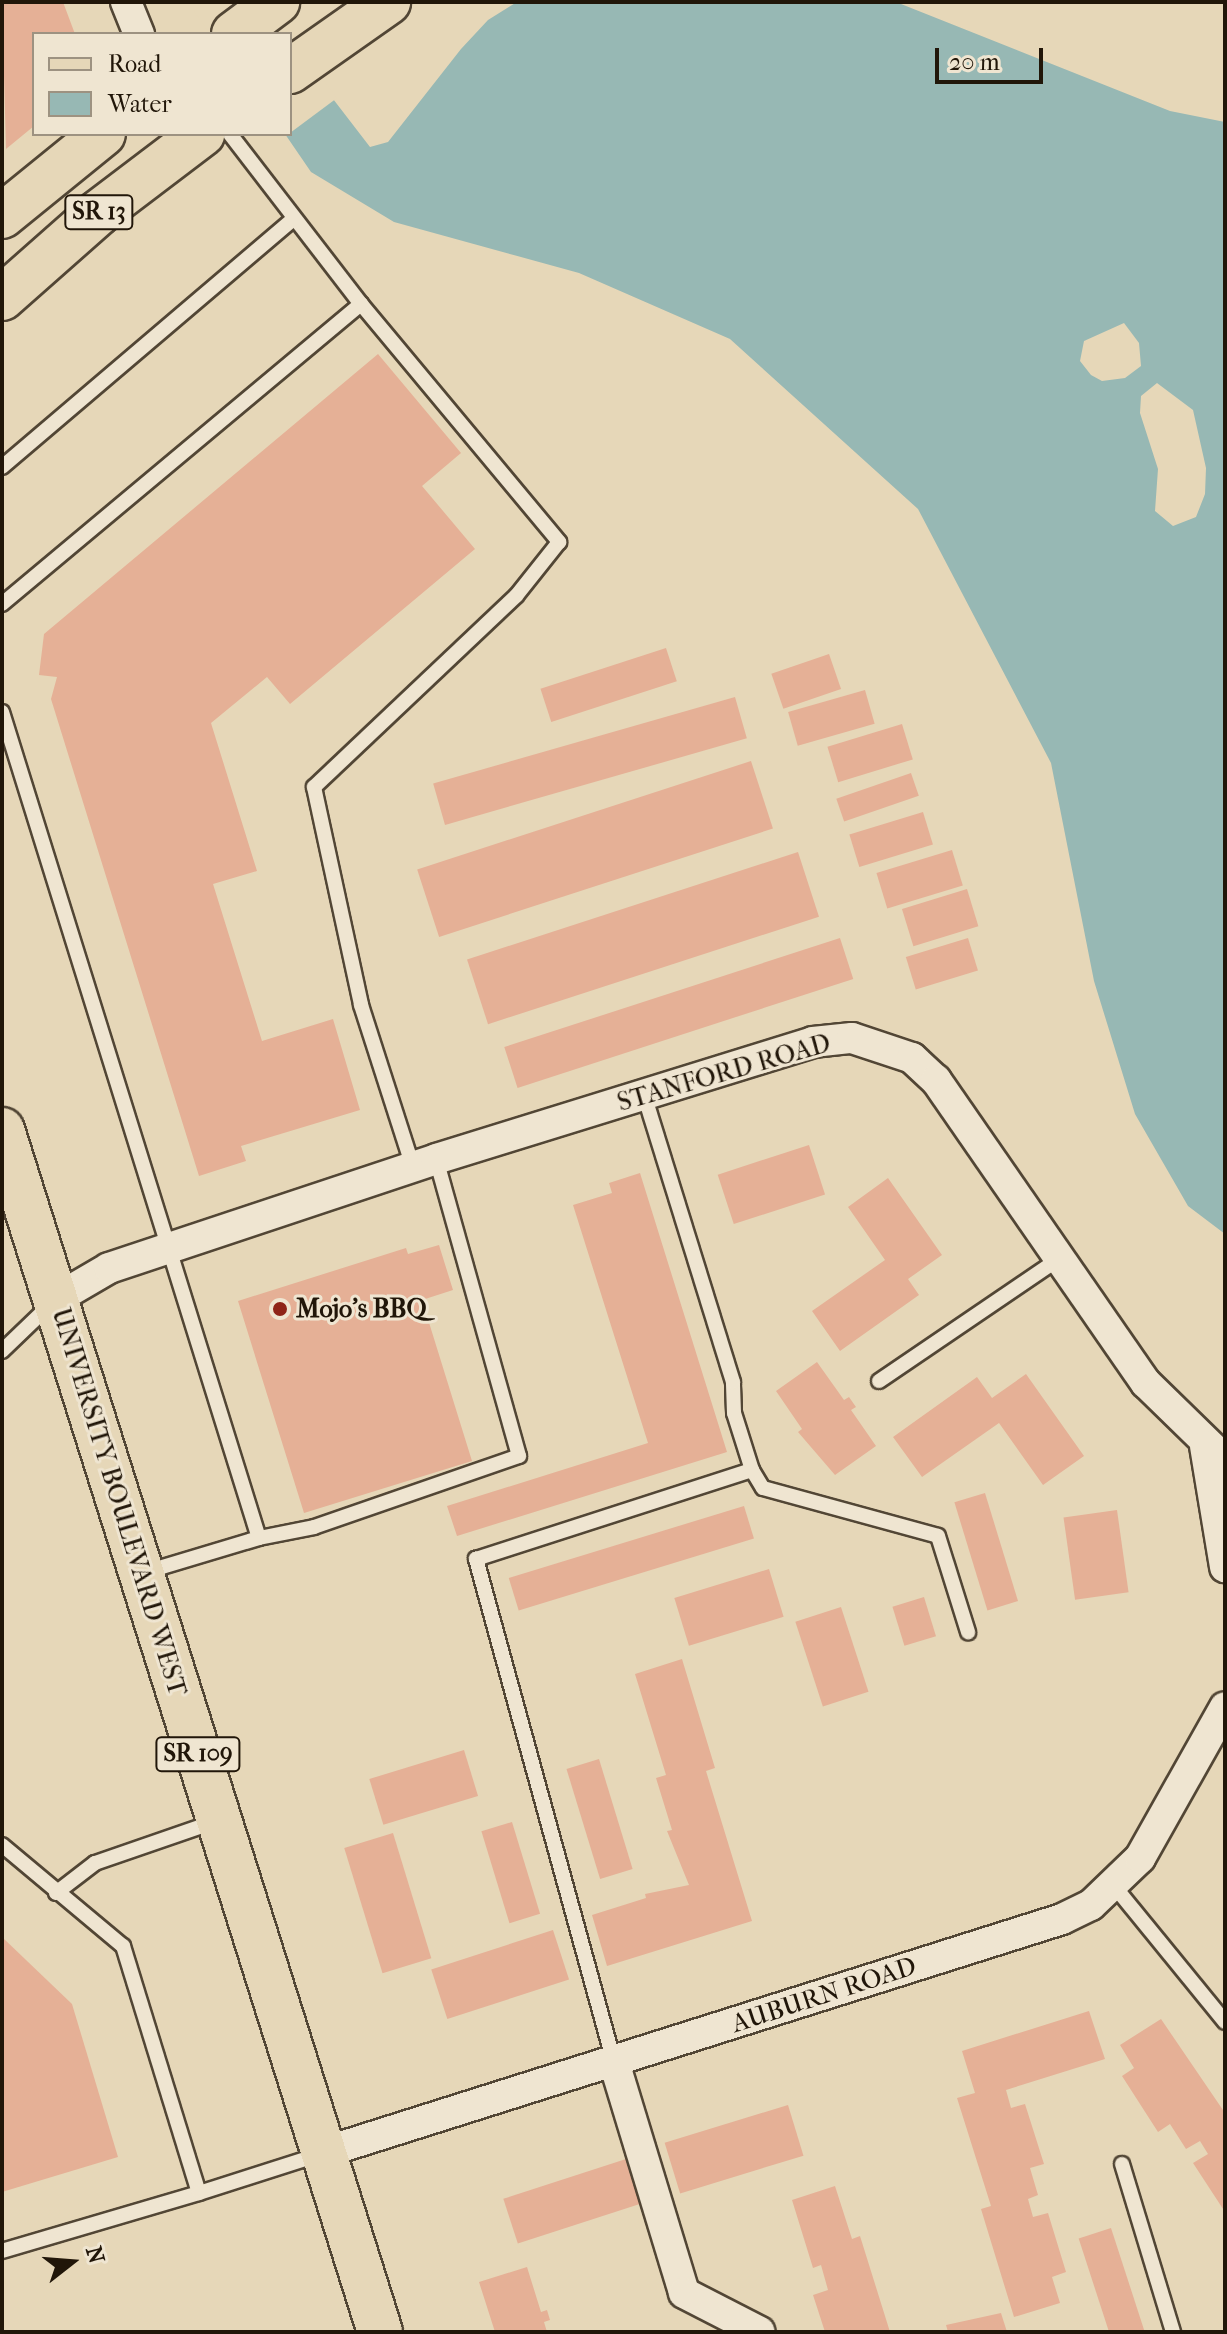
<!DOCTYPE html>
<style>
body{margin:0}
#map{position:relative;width:1227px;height:2334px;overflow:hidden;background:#e6d7b8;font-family:"IM FELL French Canon",serif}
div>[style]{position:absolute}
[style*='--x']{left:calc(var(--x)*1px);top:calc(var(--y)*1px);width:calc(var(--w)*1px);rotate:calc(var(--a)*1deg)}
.water>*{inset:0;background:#97b8b4}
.pier>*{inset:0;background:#e6d7b8}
.building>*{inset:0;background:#e5b096;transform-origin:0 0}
.roads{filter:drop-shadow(2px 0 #524635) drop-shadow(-2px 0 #524635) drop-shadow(0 2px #524635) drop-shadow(0 -2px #524635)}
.lane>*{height:14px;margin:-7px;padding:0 7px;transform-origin:7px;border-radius:7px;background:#efe5d1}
.street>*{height:30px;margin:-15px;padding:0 15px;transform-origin:15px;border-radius:15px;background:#efe5d1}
.primary>*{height:44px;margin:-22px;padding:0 22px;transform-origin:22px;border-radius:22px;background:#e6d7b8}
.dots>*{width:22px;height:22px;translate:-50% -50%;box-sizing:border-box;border:4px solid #efe5d1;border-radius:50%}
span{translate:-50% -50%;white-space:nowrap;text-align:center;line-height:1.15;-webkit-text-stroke:6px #efe5d1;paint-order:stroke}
.shield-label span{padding:2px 6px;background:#efe5d1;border:2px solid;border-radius:6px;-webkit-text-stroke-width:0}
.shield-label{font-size:24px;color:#211609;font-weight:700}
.street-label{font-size:26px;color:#211609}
.poi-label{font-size:26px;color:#211609;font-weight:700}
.left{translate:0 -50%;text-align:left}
.frame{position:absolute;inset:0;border:4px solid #211609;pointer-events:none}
.legend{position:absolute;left:32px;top:32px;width:260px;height:104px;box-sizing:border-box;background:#efe5d1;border:2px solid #9d9281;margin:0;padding:10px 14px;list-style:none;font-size:24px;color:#211609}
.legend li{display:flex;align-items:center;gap:16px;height:40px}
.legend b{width:40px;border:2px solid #9d9281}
.north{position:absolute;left:32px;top:2222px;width:80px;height:80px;-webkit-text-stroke:6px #efe5d1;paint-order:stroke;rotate:73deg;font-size:22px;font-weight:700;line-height:32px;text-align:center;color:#211609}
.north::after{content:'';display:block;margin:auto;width:28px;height:36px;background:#211609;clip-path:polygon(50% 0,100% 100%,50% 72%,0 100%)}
.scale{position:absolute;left:935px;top:48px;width:108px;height:36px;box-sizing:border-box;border:4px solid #211609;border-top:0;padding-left:10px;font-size:24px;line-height:28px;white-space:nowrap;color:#211609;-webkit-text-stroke:6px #efe5d1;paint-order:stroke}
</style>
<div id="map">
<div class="water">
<div style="clip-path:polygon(evenodd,517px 2px,896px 2px,1170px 111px,1225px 122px,1225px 1234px,1188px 1206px,1135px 1114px,1094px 981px,1051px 763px,918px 509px,730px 339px,579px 273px,394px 222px,311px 172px,285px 134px,290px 134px,290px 43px,370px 147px,388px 142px,461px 49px,488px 20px,517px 2px,1124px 323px,1139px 343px,1141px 366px,1125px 378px,1102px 381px,1091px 375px,1080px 361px,1084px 341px,1124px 323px,517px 2px,1157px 383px,1193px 410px,1206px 468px,1205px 494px,1196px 517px,1173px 526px,1155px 511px,1158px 469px,1140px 413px,1141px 396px,1157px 383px)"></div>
</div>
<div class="pier">
<div style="clip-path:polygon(206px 2px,264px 2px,288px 34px,210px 34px,194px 11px)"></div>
<div style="clip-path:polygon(290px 39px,337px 98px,290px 133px)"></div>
</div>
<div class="building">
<div style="clip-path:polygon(2px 2px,63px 2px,75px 34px,34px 34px,34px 126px,6px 149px)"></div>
<div style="clip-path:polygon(378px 354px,461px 453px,422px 486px,475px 549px,290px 704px,267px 677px,211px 723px,257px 871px,213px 884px,262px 1041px,333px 1019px,360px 1110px,241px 1146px,246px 1161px,199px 1176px,51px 699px,57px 677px,39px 675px,44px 634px)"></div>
<div style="left:666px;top:648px;width:35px;height:132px;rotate:72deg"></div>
<div style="left:829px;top:654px;width:37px;height:61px;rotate:71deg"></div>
<div style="left:865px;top:690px;width:35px;height:80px;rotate:74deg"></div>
<div style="left:735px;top:697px;width:43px;height:314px;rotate:74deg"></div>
<div style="left:902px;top:724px;width:37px;height:78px;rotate:73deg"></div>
<div style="left:751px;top:761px;width:71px;height:351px;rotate:72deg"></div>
<div style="left:911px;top:773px;width:24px;height:79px;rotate:71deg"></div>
<div style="left:923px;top:812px;width:34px;height:77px;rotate:73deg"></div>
<div style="left:952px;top:850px;width:37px;height:79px;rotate:73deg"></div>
<div style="left:798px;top:852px;width:68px;height:348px;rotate:72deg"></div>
<div style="left:967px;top:889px;width:39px;height:68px;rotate:73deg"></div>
<div style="left:840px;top:938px;width:43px;height:353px;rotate:72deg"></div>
<div style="left:968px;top:938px;width:34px;height:65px;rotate:73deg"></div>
<div style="left:809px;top:1145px;width:52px;height:96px;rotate:72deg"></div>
<div style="clip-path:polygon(640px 1173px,727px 1452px,457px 1536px,447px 1506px,648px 1443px,573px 1205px,612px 1193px,609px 1183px)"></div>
<div style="clip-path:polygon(888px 1178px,942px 1255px,908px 1279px,919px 1295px,840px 1351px,812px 1311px,885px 1260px,848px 1207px)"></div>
<div style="clip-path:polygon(439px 1245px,453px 1290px,422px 1300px,472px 1461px,304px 1513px,238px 1301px,406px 1248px,408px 1254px)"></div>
<div style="clip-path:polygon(817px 1362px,844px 1400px,849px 1397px,856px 1407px,851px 1410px,876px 1446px,835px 1475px,798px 1432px,802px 1429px,776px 1391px)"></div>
<div style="clip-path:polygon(1026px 1374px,1084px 1456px,1043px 1485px,999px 1423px,922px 1477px,893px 1437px,977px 1377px,992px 1398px)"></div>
<div style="left:985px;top:1493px;width:113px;height:32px;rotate:73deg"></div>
<div style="left:744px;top:1506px;width:34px;height:246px;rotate:73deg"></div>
<div style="left:1117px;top:1510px;width:83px;height:54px;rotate:82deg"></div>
<div style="left:769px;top:1569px;width:50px;height:99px;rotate:73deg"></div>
<div style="left:924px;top:1597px;width:41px;height:33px;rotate:73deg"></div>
<div style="left:841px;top:1607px;width:89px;height:48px;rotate:72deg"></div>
<div style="clip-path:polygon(682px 1659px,715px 1768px,706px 1771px,752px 1921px,607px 1966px,592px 1915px,646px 1898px,645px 1894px,689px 1885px,667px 1831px,672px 1830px,656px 1778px,666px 1775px,635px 1674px)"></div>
<div style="left:464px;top:1750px;width:48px;height:99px;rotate:73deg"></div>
<div style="left:599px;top:1759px;width:115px;height:34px;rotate:73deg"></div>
<div style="left:512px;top:1822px;width:96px;height:32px;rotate:73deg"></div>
<div style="left:393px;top:1833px;width:131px;height:51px;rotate:73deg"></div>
<div style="left:553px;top:1930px;width:52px;height:128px;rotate:72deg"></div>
<div style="clip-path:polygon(2px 1937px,72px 2004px,118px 2157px,2px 2192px)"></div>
<div style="clip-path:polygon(1089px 2011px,1105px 2059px,1006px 2090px,1011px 2108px,1025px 2104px,1044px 2164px,1030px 2168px,1038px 2195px,1028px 2199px,1033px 2217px,1048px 2213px,1066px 2272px,1052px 2277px,1060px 2303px,1014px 2317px,981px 2209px,991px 2206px,957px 2098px,975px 2093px,962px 2051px)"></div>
<div style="clip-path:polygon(1161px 2019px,1225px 2113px,1225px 2212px,1193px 2163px,1208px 2154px,1200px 2141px,1186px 2149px,1170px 2124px,1158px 2132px,1122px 2076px,1134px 2068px,1120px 2045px)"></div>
<div style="left:788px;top:2105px;width:53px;height:129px;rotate:73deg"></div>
<div style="left:626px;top:2159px;width:47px;height:129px;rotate:72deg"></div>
<div style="clip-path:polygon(835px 2186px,852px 2239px,860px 2236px,890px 2332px,825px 2332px,813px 2295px,828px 2290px,821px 2265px,813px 2268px,792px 2200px)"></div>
<div style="left:1111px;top:2228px;width:109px;height:34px;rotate:72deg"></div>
<div style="clip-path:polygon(527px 2267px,541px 2312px,547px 2310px,550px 2320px,544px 2322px,547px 2332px,495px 2332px,479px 2282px)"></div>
<div style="clip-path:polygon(1001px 2313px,1007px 2332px,948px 2332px,946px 2325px)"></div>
</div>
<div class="roads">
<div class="lane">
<div style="--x:230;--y:134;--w:215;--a:52.4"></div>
<div style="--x:361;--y:304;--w:310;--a:50.2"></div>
<div style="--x:559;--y:542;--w:69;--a:128.5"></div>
<div style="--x:516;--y:596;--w:278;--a:136.6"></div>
<div style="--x:314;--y:787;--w:223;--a:77.8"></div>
<div style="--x:361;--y:1005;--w:170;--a:72.2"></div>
<div style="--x:2;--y:467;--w:382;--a:-40.4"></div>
<div style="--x:2;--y:604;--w:468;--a:-39.9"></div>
<div style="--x:2;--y:712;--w:865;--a:72.72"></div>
<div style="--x:259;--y:1538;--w:118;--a:163.3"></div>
<div style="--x:2;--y:1351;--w:66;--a:-43.8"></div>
<div style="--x:879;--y:1381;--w:219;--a:-34.2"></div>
<div style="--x:752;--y:1470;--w:21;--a:59"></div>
<div style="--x:763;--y:1488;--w:181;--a:15.3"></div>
<div style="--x:938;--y:1536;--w:101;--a:72.6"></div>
<div style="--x:259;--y:1538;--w:56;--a:-11.3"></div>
<div style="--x:314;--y:1527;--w:217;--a:-19.1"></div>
<div style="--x:519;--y:1456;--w:308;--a:-105.6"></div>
<div style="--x:2;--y:1845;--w:158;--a:39.9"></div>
<div style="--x:123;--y:1946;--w:258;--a:72.9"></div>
<div style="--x:199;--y:2193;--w:205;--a:163.6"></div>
<div style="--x:1115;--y:1887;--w:174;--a:50.8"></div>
<div style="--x:56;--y:1893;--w:49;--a:-37.6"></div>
<div style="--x:95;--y:1863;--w:126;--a:-19"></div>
<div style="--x:614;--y:2062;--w:522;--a:-105.34"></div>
<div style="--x:476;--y:1559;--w:290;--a:-17.9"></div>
<div style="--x:752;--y:1470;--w:60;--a:-107.5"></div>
<div style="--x:734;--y:1413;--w:31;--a:-92"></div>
<div style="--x:733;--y:1382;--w:300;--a:-107.2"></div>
<div style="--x:1122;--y:2164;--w:176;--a:73.1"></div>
<div style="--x:199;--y:2193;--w:128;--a:-17.7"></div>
</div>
<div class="street">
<div style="--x:126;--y:2;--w:35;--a:68"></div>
<div style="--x:56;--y:1299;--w:61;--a:-30.3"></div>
<div style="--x:109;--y:1268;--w:345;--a:-18.4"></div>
<div style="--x:436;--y:1159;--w:395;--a:-17.2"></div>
<div style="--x:813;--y:1042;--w:39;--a:-6"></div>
<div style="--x:852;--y:1038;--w:63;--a:18.4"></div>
<div style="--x:912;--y:1058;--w:33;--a:43"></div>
<div style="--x:936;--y:1080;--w:369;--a:55.3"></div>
<div style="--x:1146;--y:1383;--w:110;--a:44.3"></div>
<div style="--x:1205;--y:1446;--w:123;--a:80.6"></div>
<div style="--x:614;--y:2062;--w:241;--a:73.1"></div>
<div style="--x:684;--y:2293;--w:85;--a:27.2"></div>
<div style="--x:325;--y:2152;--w:773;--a:-17.54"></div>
<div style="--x:1062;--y:1919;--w:32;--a:-26"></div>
<div style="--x:1091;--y:1905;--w:68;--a:-43.8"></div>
<div style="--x:1140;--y:1858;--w:173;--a:-60.6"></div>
</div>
<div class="primary">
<div style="--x:234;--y:34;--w:54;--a:-36.7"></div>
<div style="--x:290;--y:71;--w:120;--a:-35.1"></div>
<div style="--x:2;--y:216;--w:130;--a:-39.1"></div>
<div style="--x:2;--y:298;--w:128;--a:-41.5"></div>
<div style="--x:98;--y:213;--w:131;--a:-37.2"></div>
<div style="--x:2;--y:1130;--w:1260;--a:72.54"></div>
</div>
</div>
<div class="dots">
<div style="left:280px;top:1309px;background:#8f2418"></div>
</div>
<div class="shield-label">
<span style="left:99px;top:212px">SR 13</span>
<span style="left:198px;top:1754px">SR 109</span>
</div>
<div class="street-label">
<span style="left:724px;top:1073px;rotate:-16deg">STANFORD ROAD</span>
<span style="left:119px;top:1502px;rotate:73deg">UNIVERSITY BOULEVARD WEST</span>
<span style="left:824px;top:1995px;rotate:-18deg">AUBURN ROAD</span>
</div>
<div class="poi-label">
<span class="left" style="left:296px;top:1309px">Mojo's BBQ</span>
</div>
<div class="frame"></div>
<ul class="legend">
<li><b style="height:10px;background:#e6d7b8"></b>Road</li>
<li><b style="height:22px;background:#97b8b4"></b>Water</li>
</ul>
<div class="north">N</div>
<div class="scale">20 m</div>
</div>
